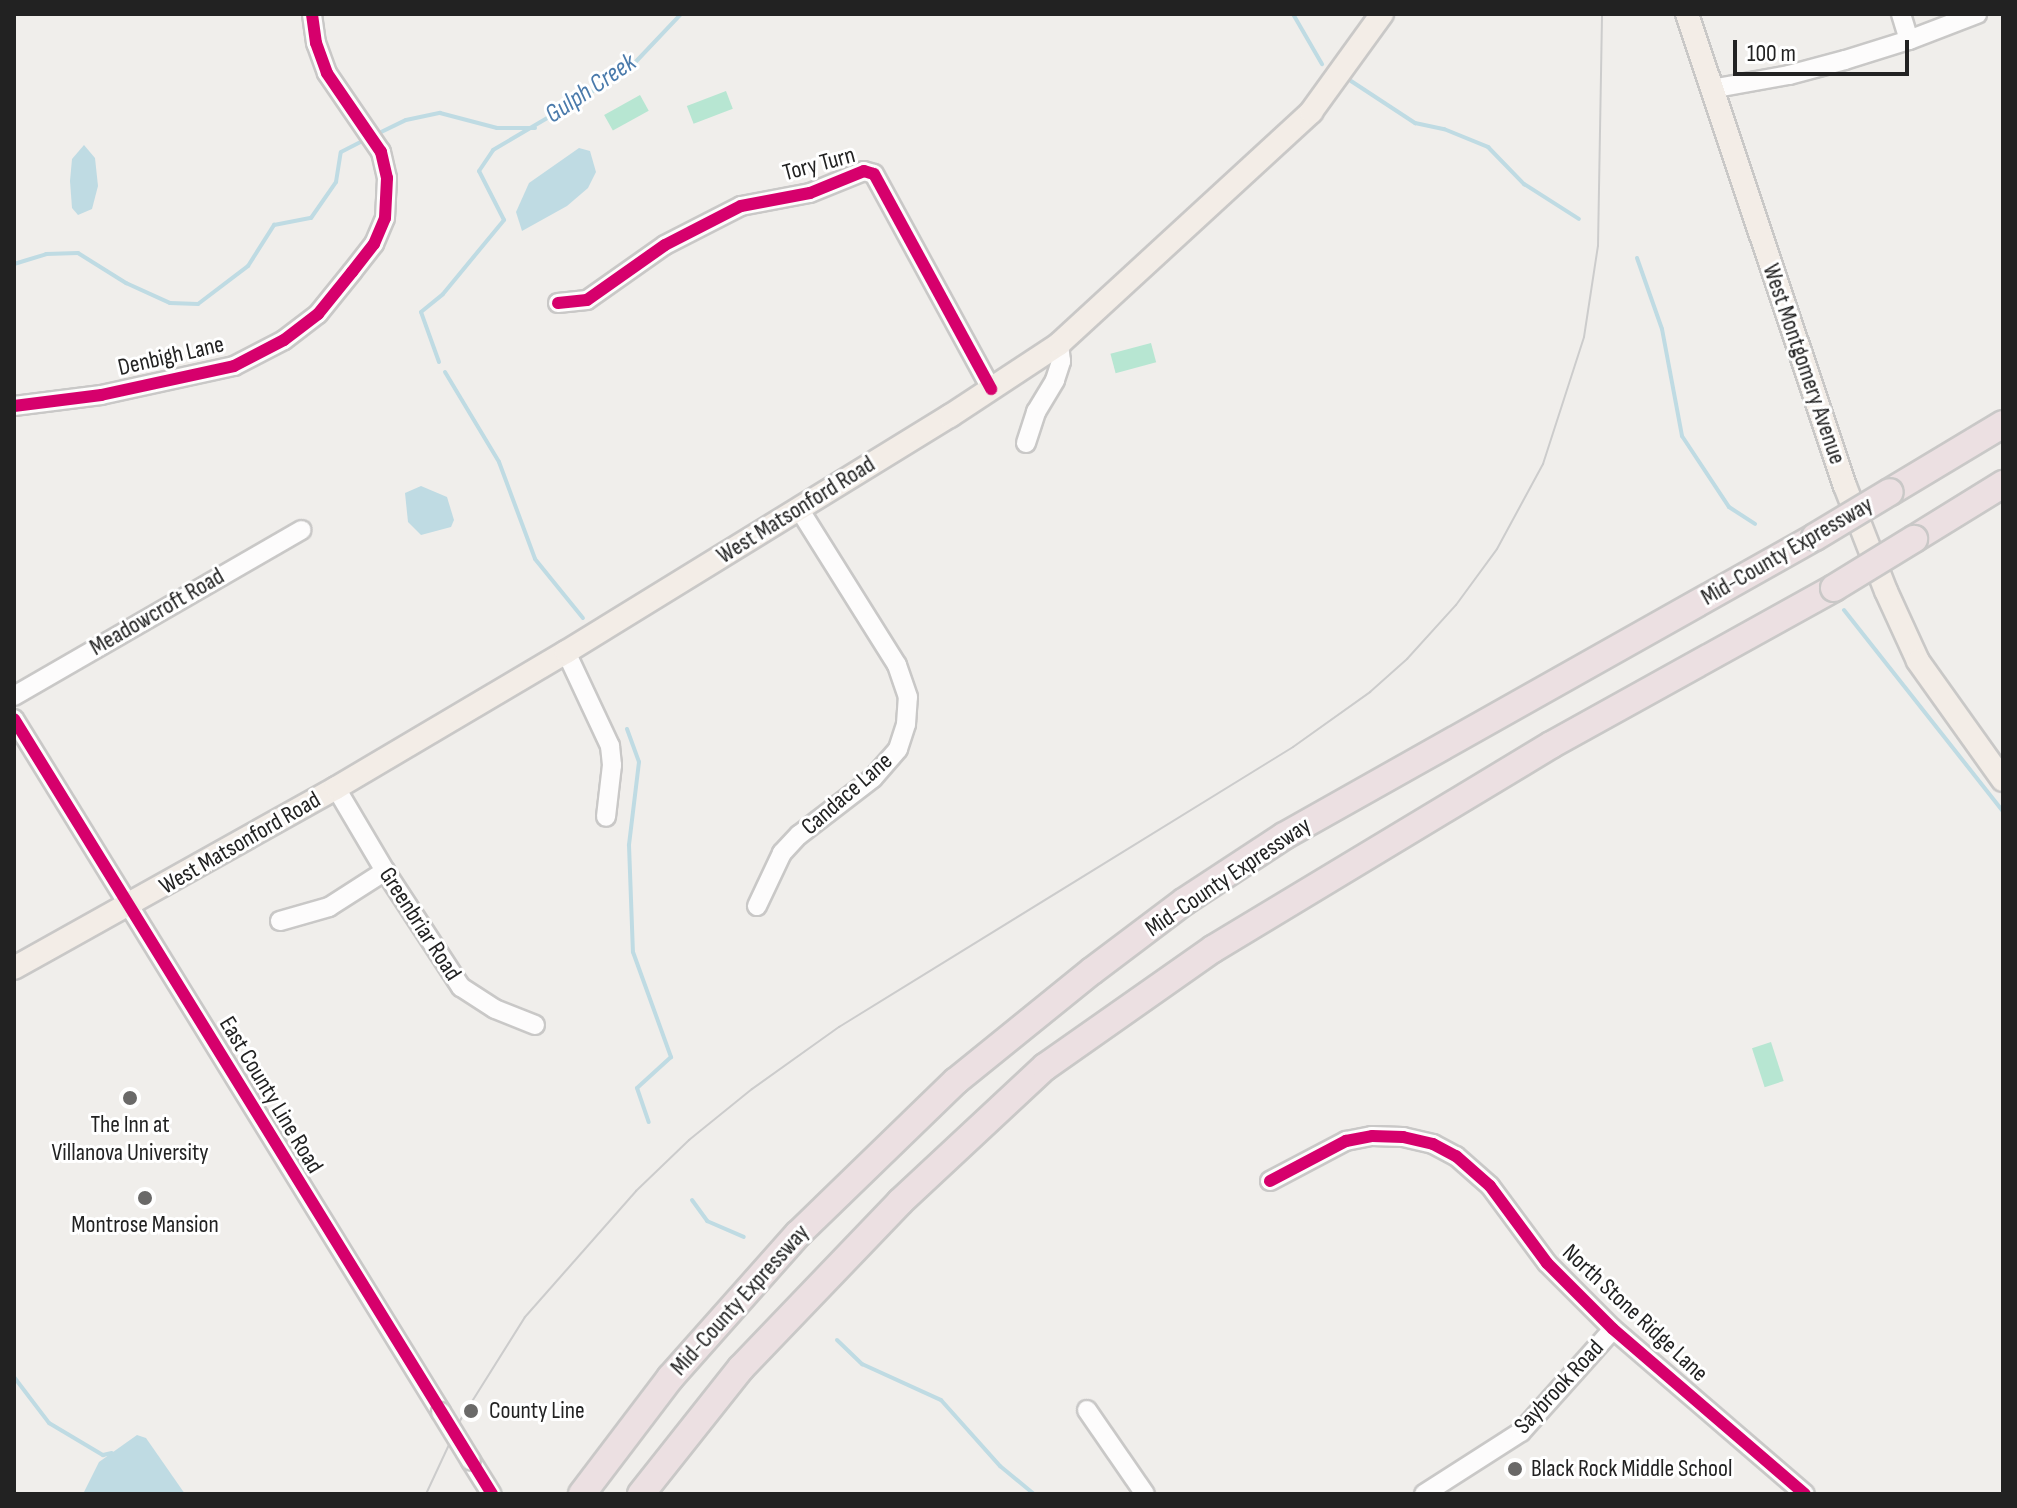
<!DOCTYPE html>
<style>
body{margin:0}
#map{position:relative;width:2017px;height:1508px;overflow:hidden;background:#f0eeeb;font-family:"Sofia Sans Condensed",sans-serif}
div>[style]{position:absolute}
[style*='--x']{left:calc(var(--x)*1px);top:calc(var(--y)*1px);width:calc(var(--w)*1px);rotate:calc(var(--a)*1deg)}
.pitch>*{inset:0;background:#b7e6d2;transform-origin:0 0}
.water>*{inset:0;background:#bfdbe3}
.stream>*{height:4px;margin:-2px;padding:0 2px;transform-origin:2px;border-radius:2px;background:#bfdbe3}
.roads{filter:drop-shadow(2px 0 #c9c8c7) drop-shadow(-2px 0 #c9c8c7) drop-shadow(0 2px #c9c8c7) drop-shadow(0 -2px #c9c8c7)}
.minor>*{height:18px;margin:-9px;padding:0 9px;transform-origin:9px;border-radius:9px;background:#fdfcfc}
.major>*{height:22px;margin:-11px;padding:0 11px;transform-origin:11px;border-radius:11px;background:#f3ede7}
.highway>*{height:26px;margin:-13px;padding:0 13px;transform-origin:13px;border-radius:13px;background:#ece0e2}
.tram>*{height:2px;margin:-1px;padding:0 1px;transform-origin:1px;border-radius:1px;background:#ccc}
.bridges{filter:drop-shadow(2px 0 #c9c8c7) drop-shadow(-2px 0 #c9c8c7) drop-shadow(0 2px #c9c8c7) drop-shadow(0 -2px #c9c8c7)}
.minor-bridge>*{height:18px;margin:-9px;padding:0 9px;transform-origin:9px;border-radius:9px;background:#fdfcfc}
.highway-bridge>*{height:26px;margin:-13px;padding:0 13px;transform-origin:13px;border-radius:13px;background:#ece0e2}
.cycleway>*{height:12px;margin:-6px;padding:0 6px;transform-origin:6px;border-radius:6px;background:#d6006c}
.dots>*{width:22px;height:22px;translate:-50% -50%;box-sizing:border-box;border:4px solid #fff;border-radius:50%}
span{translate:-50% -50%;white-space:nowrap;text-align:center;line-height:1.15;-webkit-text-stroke:6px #fff;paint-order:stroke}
.street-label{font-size:24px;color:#222}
.poi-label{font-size:24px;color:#222}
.left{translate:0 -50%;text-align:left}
.water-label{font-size:26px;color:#4a7aab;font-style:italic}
.frame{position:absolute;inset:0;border:16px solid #222;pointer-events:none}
.scale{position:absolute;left:1733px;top:40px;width:176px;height:36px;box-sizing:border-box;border:4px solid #222;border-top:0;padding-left:10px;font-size:24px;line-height:28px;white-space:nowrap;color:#222;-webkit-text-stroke:6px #fff;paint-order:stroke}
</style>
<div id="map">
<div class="pitch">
<div style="left:726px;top:91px;width:19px;height:42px;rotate:69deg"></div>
<div style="left:640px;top:95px;width:18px;height:41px;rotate:61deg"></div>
<div style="left:1151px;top:343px;width:20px;height:42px;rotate:75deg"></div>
<div style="left:1771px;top:1042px;width:41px;height:20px;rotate:72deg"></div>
</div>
<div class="water">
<div style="clip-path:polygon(84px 145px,95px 158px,98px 186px,92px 209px,78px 215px,72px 208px,70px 181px,72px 159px)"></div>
<div style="clip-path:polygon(579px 148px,590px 151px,596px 172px,588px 188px,567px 206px,522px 231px,516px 212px,529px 183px)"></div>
<div style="clip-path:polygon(421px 486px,447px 497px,454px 520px,451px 527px,421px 535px,408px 522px,405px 493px)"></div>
<div style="clip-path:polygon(137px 1435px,146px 1438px,185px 1494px,83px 1494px,99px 1462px)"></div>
</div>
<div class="stream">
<div style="--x:1293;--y:14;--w:58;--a:59.9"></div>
<div style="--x:1351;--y:81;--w:77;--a:33.3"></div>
<div style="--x:1415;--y:123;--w:30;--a:12"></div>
<div style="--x:1444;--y:129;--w:48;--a:22.2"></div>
<div style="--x:1488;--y:147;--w:52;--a:45.8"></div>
<div style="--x:1524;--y:184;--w:65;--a:32.5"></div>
<div style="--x:375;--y:135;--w:34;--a:-26"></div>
<div style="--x:406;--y:120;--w:35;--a:-12"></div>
<div style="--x:440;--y:113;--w:59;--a:14.7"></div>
<div style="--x:497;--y:128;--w:38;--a:0"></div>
<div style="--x:1637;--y:258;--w:75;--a:70.6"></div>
<div style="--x:1662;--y:329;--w:109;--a:79.4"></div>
<div style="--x:1682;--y:436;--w:85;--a:56.5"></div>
<div style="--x:1729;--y:507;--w:31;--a:33"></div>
<div style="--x:14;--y:264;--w:34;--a:-17"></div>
<div style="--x:46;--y:254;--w:32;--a:-2"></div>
<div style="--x:78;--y:253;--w:57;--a:32"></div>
<div style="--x:126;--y:283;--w:48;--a:24.4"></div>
<div style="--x:170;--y:303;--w:28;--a:2"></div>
<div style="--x:198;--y:304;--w:63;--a:-37.2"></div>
<div style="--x:248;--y:266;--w:49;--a:-57.6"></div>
<div style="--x:274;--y:225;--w:38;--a:-11"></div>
<div style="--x:311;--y:218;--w:44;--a:-55.2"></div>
<div style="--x:336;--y:182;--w:30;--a:-81"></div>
<div style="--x:341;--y:152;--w:29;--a:-27"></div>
<div style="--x:439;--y:362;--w:53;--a:-109.8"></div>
<div style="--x:421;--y:312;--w:28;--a:-39"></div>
<div style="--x:443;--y:294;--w:96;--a:-50.5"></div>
<div style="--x:504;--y:220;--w:55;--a:-117"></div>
<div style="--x:479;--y:171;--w:25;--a:-56"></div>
<div style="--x:493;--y:150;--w:156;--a:-30.5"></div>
<div style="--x:627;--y:71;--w:79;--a:-46.5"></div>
<div style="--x:445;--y:372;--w:105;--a:59"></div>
<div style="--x:499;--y:462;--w:103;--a:69.6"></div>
<div style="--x:535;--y:559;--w:76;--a:50.9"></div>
<div style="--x:1844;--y:610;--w:256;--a:51.7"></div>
<div style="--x:627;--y:729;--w:35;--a:70"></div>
<div style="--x:639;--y:762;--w:84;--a:96.9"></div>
<div style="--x:629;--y:845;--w:107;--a:87.9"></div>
<div style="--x:633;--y:952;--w:112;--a:70.1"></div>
<div style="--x:671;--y:1057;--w:46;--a:137.6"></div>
<div style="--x:637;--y:1088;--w:36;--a:71"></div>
<div style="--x:692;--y:1200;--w:26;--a:54"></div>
<div style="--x:707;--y:1221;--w:40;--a:23.4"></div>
<div style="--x:837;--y:1340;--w:35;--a:44"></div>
<div style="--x:862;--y:1364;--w:87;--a:24.5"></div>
<div style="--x:941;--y:1400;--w:89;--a:48.2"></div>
<div style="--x:1000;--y:1466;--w:44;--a:39.5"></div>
<div style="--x:14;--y:1377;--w:58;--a:52.7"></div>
<div style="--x:49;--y:1423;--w:63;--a:30.7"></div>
<div style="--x:103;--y:1455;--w:9;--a:-13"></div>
</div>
<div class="roads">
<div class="minor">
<div style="--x:1901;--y:14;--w:27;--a:73"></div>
<div style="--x:1711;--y:89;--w:79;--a:-10.2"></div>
<div style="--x:1789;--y:75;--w:58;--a:-15"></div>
<div style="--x:1845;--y:60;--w:67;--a:-17.4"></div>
<div style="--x:1909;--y:40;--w:73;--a:-20.9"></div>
<div style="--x:558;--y:303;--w:29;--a:-6"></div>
<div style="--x:587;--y:300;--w:95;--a:-35.2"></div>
<div style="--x:665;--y:245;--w:85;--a:-27.2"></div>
<div style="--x:741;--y:206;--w:70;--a:-10.7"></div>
<div style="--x:810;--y:193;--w:58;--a:-22.2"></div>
<div style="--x:864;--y:171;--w:10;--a:17"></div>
<div style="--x:874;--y:174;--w:245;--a:61.4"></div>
<div style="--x:14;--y:406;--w:88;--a:-7.2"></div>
<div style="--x:101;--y:395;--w:136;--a:-12.3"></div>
<div style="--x:234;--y:366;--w:56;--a:-27.5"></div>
<div style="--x:284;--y:340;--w:43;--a:-37.4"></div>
<div style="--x:318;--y:314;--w:54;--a:-51"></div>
<div style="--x:352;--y:272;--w:36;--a:-52"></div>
<div style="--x:374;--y:244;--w:28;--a:-67"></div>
<div style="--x:385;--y:218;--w:40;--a:-87.1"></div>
<div style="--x:387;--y:178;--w:27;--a:-103"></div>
<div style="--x:381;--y:152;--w:96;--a:-124.4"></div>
<div style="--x:327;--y:73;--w:32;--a:-110"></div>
<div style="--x:316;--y:43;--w:29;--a:-98"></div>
<div style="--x:1026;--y:443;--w:33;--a:-72"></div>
<div style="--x:1036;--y:412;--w:37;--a:-59"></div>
<div style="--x:1055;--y:380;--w:20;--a:-72"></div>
<div style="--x:1061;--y:361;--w:17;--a:-97"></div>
<div style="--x:566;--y:652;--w:104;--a:64.9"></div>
<div style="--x:610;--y:746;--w:19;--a:84"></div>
<div style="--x:612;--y:765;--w:52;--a:96.6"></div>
<div style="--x:14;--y:696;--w:332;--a:-30"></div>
<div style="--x:14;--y:719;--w:814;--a:58.36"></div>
<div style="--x:336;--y:788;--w:96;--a:59.4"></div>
<div style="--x:385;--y:871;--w:139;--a:56.8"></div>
<div style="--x:461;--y:987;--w:40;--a:32.9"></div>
<div style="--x:495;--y:1009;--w:43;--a:21.8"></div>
<div style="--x:757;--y:906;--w:59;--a:-64.7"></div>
<div style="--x:782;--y:853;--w:25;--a:-47"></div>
<div style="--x:799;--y:835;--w:93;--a:-37.6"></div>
<div style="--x:873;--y:778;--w:38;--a:-49"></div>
<div style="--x:898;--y:749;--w:26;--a:-72"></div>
<div style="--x:906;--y:724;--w:27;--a:-86"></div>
<div style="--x:908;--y:697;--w:34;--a:-109"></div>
<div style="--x:897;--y:665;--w:184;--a:-122.1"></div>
<div style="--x:280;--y:921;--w:51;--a:-15.9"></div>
<div style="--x:329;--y:907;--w:67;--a:-32.7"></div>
<div style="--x:1270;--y:1181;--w:86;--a:-27.8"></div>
<div style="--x:1346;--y:1141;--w:26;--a:-11"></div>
<div style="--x:1372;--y:1136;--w:31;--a:2"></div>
<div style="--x:1403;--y:1137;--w:31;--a:13"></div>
<div style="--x:1433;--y:1144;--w:26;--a:28"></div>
<div style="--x:1456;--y:1156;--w:45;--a:41.4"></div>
<div style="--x:1490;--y:1186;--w:96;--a:53.5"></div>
<div style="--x:1547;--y:1263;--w:93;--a:45"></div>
<div style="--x:1613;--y:1329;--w:253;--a:40.7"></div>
<div style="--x:1087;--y:1410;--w:102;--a:55.4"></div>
<div style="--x:471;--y:1461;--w:39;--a:58"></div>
<div style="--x:1424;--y:1494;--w:115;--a:-32.6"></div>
<div style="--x:1521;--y:1432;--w:138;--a:-48.2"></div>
</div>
<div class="major">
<div style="--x:1687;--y:14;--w:498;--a:71.5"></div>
<div style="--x:1845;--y:486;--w:113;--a:68.7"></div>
<div style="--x:1886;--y:591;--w:77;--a:65.4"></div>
<div style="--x:1918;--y:661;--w:146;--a:54.5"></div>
<div style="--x:14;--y:968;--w:369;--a:-29.2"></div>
<div style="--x:336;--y:788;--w:267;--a:-30.6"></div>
<div style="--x:566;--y:652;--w:451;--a:-31.6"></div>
<div style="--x:950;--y:416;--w:131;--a:-33.4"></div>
<div style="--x:1059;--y:344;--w:343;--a:-42.6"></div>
<div style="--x:1311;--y:112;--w:121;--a:-54.1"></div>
</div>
<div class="highway">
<div style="--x:1890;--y:492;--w:132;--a:-31"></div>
<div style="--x:1914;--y:539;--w:105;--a:-31.7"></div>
<div style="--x:582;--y:1494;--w:146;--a:-52.8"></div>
<div style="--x:670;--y:1378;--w:193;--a:-48.4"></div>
<div style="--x:798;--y:1234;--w:220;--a:-44.1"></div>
<div style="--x:956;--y:1081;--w:175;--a:-39"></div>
<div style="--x:1092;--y:971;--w:116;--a:-37"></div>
<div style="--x:1185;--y:901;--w:118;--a:-33.3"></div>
<div style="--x:1284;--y:836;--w:609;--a:-29.38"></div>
<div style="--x:641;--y:1494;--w:161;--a:-51.6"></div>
<div style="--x:741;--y:1368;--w:230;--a:-46.2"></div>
<div style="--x:900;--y:1202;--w:198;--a:-43"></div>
<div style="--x:1045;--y:1067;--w:205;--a:-35.1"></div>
<div style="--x:1213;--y:949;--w:395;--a:-31.1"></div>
<div style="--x:1551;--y:745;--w:324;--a:-29"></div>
</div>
</div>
<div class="tram">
<div style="--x:426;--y:1494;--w:83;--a:-65"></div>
<div style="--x:461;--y:1419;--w:120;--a:-57.9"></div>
<div style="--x:525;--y:1317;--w:168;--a:-48.6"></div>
<div style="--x:636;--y:1191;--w:74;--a:-43.9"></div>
<div style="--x:689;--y:1140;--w:81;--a:-39"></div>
<div style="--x:752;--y:1089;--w:107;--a:-35.5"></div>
<div style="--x:839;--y:1027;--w:533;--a:-31.66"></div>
<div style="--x:1293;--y:747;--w:95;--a:-35.5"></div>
<div style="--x:1370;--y:692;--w:50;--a:-41.7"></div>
<div style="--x:1407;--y:659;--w:73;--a:-47.8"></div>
<div style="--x:1456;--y:605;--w:69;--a:-53.8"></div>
<div style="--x:1497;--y:549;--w:97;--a:-61.6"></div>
<div style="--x:1543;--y:464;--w:133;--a:-72.1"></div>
<div style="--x:1584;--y:337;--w:92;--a:-81.3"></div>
<div style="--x:1598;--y:246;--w:232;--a:-89"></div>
</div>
<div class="bridges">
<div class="minor-bridge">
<div style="--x:441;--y:1412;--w:57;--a:58.5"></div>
</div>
<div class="highway-bridge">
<div style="--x:1815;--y:537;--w:87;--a:-31"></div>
<div style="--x:1834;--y:588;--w:94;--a:-31.5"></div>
</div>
</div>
<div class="cycleway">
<div style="--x:558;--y:303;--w:29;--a:-6"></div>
<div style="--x:587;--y:300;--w:95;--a:-35.2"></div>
<div style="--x:665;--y:245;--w:85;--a:-27.2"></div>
<div style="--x:741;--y:206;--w:70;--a:-10.7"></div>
<div style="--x:810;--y:193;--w:58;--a:-22.2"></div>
<div style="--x:864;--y:171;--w:10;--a:17"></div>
<div style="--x:874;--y:174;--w:245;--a:61.4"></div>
<div style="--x:14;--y:406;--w:88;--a:-7.2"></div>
<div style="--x:101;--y:395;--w:136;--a:-12.3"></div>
<div style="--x:234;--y:366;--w:56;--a:-27.5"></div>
<div style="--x:284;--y:340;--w:43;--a:-37.4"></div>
<div style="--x:318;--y:314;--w:54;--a:-51"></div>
<div style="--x:352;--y:272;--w:36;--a:-52"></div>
<div style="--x:374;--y:244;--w:28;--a:-67"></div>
<div style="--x:385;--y:218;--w:40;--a:-87.1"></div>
<div style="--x:387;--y:178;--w:27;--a:-103"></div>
<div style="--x:381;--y:152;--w:96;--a:-124.4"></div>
<div style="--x:327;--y:73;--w:32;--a:-110"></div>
<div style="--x:316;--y:43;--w:29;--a:-98"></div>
<div style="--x:14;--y:719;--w:911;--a:58.33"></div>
<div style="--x:1270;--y:1181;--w:86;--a:-27.8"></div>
<div style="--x:1346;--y:1141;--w:26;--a:-11"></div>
<div style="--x:1372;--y:1136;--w:31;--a:2"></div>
<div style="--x:1403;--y:1137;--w:31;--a:13"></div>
<div style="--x:1433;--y:1144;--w:26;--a:28"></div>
<div style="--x:1456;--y:1156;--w:45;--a:41.4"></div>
<div style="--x:1490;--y:1186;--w:96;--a:53.5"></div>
<div style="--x:1547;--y:1263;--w:93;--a:45"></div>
<div style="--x:1613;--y:1329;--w:253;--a:40.7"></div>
</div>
<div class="dots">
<div style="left:130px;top:1098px;background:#6a6968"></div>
<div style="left:145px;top:1198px;background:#6a6968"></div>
<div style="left:471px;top:1411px;background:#6a6968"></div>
<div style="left:1515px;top:1469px;background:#6a6968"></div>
</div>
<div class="street-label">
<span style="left:819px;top:164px;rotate:-15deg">Tory Turn</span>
<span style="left:171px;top:356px;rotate:-13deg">Denbigh Lane</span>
<span style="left:1804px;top:364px;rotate:71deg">West Montgomery Avenue</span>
<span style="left:796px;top:510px;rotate:-32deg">West Matsonford Road</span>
<span style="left:1787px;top:551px;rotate:-30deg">Mid-County Expressway</span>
<span style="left:157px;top:612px;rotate:-30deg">Meadowcroft Road</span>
<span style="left:847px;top:794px;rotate:-41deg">Candace Lane</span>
<span style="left:240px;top:843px;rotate:-30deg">West Matsonford Road</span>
<span style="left:1228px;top:877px;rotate:-34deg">Mid-County Expressway</span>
<span style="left:420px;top:924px;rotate:57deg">Greenbriar Road</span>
<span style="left:271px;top:1095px;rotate:59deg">East County Line Road</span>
<span style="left:740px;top:1300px;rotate:-48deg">Mid-County Expressway</span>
<span style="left:1635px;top:1313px;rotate:43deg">North Stone Ridge Lane</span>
<span style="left:1559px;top:1387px;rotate:-47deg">Saybrook Road</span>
</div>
<div class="poi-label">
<span style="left:130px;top:1139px">The Inn at<br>Villanova University</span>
<span style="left:145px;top:1225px">Montrose Mansion</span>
<span class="left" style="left:489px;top:1411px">County Line</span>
<span class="left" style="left:1531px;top:1469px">Black Rock Middle School</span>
</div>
<div class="water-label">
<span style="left:591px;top:89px;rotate:-34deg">Gulph Creek</span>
</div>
<div class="frame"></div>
<div class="scale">100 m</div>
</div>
